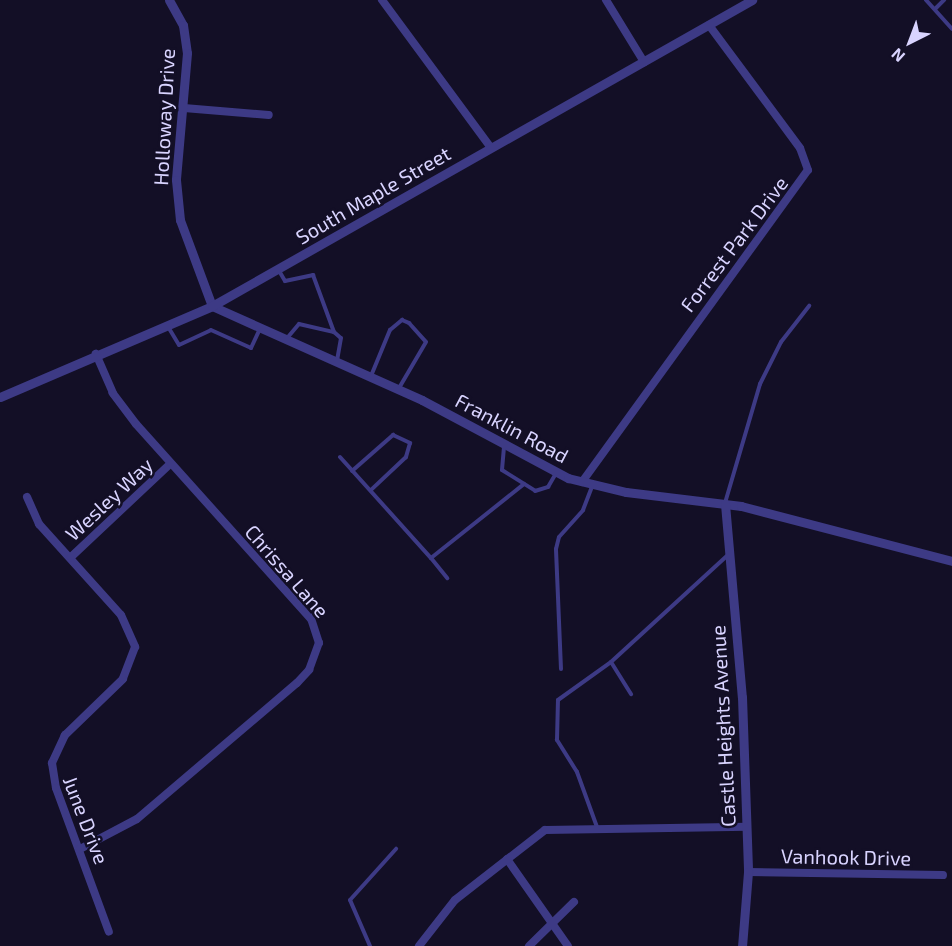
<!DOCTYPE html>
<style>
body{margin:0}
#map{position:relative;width:952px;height:946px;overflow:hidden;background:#130f26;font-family:"Exo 2",sans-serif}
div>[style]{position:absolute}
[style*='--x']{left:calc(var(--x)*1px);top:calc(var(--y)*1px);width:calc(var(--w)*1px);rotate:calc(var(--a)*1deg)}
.service>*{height:4px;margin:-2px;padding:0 2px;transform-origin:2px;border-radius:2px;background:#3d3a85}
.minor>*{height:8px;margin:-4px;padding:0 4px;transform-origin:4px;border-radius:4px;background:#3d3a85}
.tertiary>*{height:9px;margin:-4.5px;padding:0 4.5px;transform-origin:4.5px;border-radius:4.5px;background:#3d3a85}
span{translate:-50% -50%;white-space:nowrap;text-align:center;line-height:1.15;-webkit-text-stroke:5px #130f26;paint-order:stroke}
.street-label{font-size:20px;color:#d9d4ff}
.north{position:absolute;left:880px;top:12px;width:60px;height:60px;-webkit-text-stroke:4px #130f26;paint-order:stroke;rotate:222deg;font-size:16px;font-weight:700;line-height:24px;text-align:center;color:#d9d4ff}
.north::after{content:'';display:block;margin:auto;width:21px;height:27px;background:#d9d4ff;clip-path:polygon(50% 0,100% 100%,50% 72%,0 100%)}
</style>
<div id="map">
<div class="service">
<div style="--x:926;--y:0;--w:39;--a:48"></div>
<div style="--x:935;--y:9;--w:13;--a:-45"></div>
<div style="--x:278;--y:269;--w:14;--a:60"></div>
<div style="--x:285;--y:281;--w:29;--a:-12"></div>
<div style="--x:313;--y:275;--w:61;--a:69.8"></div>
<div style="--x:167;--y:325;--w:23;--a:59"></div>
<div style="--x:179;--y:345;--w:35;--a:-25"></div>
<div style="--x:211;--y:330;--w:44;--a:24.2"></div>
<div style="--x:251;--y:348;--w:23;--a:-65"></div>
<div style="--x:288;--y:337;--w:17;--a:-50"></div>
<div style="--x:299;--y:324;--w:36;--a:13"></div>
<div style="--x:334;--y:332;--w:9;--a:41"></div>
<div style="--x:341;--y:338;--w:22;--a:100"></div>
<div style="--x:371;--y:376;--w:50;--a:-67.6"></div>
<div style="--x:390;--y:330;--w:16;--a:-40"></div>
<div style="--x:402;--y:320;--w:8;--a:23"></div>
<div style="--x:409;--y:323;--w:25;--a:48"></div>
<div style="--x:426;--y:342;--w:53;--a:120.4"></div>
<div style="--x:504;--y:447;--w:23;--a:95"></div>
<div style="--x:502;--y:470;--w:39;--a:32"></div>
<div style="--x:535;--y:491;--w:14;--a:-17"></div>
<div style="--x:548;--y:487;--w:16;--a:-60"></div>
<div style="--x:340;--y:457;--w:136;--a:48"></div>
<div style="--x:431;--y:558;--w:119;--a:-38.5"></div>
<div style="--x:352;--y:471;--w:55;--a:-41.3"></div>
<div style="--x:393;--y:435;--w:19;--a:25"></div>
<div style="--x:410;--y:443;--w:15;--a:106"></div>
<div style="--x:406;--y:457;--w:48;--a:136.7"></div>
<div style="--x:725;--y:503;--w:124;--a:-73.6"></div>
<div style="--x:760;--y:384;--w:47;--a:-63.4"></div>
<div style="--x:781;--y:342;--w:46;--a:-52.1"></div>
<div style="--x:431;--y:558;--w:26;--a:51"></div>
<div style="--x:611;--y:662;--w:160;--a:-42.5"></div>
<div style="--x:561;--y:669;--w:120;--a:-92.4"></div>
<div style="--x:556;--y:549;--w:12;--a:-76"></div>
<div style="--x:559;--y:537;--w:36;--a:-48"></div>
<div style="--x:583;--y:510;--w:26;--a:-69"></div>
<div style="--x:597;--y:827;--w:59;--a:-110"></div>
<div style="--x:577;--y:772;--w:38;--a:-122"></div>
<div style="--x:557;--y:740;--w:40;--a:-88.6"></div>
<div style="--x:558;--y:700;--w:65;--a:-35.6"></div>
<div style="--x:611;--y:662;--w:38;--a:58"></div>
<div style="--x:370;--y:946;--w:50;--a:-113.5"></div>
<div style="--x:350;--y:900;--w:69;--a:-48"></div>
</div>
<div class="minor">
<div style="--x:382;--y:0;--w:184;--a:53.6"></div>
<div style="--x:606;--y:0;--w:73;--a:58.5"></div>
<div style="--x:184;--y:108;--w:85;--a:4.7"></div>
<div style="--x:582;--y:482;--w:385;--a:-54.1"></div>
<div style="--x:808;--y:170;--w:23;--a:-110"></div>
<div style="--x:800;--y:148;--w:153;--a:-126.5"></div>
<div style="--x:27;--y:497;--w:30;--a:66"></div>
<div style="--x:39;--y:524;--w:122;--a:48"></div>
<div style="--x:121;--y:615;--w:35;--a:66"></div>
<div style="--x:135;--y:647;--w:34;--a:111"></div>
<div style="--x:123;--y:679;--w:81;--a:136"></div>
<div style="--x:65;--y:735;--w:31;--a:115"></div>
<div style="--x:52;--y:763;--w:25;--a:81"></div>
<div style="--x:56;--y:788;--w:153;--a:69.8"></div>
<div style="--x:71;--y:557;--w:136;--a:-43.2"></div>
<div style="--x:80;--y:849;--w:64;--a:-27.8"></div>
<div style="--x:137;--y:819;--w:210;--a:-40.4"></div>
<div style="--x:297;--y:683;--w:18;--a:-47"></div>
<div style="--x:309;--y:670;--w:29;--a:-70"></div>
<div style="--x:319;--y:643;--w:25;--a:-108"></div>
<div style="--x:311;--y:619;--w:262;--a:-131.9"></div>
<div style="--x:136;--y:424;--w:39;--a:-127"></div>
<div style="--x:113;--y:393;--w:43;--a:-113.6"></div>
<div style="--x:507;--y:859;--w:106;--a:55"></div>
<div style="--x:748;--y:872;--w:195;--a:0.9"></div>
<div style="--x:419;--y:946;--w:58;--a:-52"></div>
<div style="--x:455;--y:900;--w:114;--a:-37.9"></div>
<div style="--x:545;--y:830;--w:202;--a:-0.9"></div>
<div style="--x:529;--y:946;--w:63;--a:-44.4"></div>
</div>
<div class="tertiary">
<div style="--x:169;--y:0;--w:29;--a:61"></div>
<div style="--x:183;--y:25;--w:28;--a:82"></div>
<div style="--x:187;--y:53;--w:127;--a:95"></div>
<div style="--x:176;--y:180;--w:40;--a:84.3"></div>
<div style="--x:180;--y:220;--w:92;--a:69.6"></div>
<div style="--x:212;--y:306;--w:230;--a:24.1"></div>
<div style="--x:422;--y:400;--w:166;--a:28.1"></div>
<div style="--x:568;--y:478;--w:60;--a:13.6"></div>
<div style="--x:626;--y:492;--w:116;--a:6.9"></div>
<div style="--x:741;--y:506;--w:218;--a:14.6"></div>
<div style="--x:0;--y:397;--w:231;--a:-23.2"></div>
<div style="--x:212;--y:306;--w:621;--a:-29.54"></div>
<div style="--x:725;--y:504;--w:194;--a:85"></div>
<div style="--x:742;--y:697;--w:175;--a:88"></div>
<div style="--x:748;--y:872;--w:74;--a:94.6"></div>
</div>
<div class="street-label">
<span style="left:164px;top:117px;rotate:-87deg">Holloway Drive</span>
<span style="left:373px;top:195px;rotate:-30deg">South Maple Street</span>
<span style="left:734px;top:244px;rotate:-53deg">Forrest Park Drive</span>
<span style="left:512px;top:428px;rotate:28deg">Franklin Road</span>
<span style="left:109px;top:499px;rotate:-43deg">Wesley Way</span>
<span style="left:287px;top:571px;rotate:49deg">Chrissa Lane</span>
<span style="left:723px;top:726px;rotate:-93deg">Castle Heights Avenue</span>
<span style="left:86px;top:820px;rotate:69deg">June Drive</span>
<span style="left:846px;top:857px;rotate:1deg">Vanhook Drive</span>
</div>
<div class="north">N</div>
</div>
